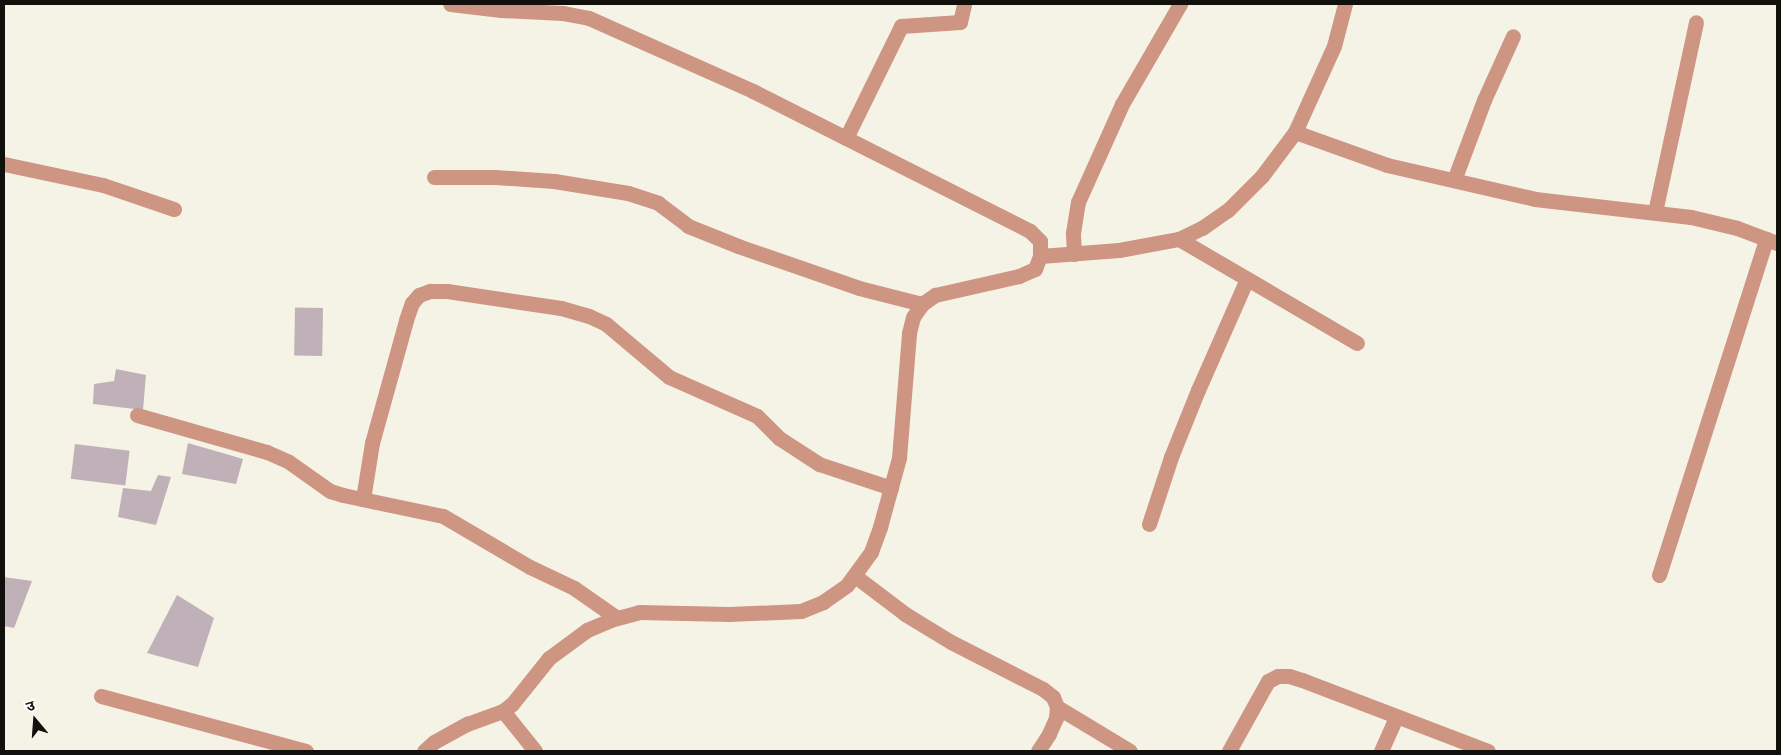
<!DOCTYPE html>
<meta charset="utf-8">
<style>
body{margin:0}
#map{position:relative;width:1781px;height:755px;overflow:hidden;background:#f5f3e5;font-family:"PT Sans Narrow","Noto Sans Devanagari",sans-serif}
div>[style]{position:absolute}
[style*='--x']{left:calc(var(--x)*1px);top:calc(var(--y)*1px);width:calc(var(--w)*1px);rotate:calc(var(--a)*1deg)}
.building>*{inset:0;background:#c0b1b8;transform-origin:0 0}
.street>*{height:15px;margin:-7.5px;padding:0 7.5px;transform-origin:7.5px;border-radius:7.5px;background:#cd9582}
span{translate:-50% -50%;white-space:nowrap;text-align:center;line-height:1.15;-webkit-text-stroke:5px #fff;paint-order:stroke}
.frame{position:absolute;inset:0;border:5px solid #11100c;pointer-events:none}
.north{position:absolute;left:10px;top:695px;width:50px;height:50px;-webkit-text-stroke:4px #fff;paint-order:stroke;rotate:342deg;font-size:14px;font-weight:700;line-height:20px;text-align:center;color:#11100c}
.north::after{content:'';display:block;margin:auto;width:18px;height:22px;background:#11100c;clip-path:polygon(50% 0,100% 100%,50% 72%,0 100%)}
</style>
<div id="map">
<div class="building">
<div style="left:323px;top:308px;width:48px;height:28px;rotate:91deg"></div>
<div style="clip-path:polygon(116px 369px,146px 375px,143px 410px,93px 404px,94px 384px,114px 381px)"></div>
<div style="clip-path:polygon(188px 443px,243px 459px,236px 484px,182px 474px)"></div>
<div style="left:75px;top:444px;width:55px;height:35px;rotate:7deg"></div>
<div style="clip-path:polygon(158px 475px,171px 477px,156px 525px,118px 517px,123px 488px,151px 491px)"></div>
<div style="clip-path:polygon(4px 577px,32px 581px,14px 628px,4px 626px)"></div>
<div style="clip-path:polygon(177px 595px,214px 618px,198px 667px,147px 653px)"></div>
</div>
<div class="street">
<div style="--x:1295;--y:132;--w:98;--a:19.7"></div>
<div style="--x:1387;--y:165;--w:152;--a:12.9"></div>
<div style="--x:1535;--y:199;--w:157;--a:6.6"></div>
<div style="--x:1691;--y:217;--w:47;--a:13.4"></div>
<div style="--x:1737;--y:228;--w:43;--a:20.6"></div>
<div style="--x:846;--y:138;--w:125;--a:-63.8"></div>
<div style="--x:901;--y:26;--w:59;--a:-3.9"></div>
<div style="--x:960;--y:22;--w:18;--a:-77"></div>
<div style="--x:4;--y:164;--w:101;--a:12"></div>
<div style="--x:103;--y:185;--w:75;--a:18.7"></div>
<div style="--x:434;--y:177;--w:61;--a:0"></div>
<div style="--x:495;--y:177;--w:59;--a:3.9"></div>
<div style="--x:554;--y:181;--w:75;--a:9.2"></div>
<div style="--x:628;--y:193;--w:32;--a:18"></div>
<div style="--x:658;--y:203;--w:38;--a:37"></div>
<div style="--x:688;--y:226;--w:54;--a:21.8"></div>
<div style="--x:738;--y:246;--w:128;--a:19.1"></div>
<div style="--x:859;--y:288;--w:65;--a:14.3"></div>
<div style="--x:1454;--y:180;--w:85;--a:-69.4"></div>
<div style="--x:1484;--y:100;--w:70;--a:-65.6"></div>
<div style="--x:1655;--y:212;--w:194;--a:-77.8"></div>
<div style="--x:1179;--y:239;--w:206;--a:30.3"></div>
<div style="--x:1074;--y:254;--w:21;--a:-93"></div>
<div style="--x:1073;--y:233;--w:31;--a:-81"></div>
<div style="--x:1078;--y:202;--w:107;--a:-65.8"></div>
<div style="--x:1122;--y:104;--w:116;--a:-59.9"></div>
<div style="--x:1040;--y:256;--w:79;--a:-4.3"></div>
<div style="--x:1119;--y:250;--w:61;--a:-10.4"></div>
<div style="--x:1179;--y:239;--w:25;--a:-26"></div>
<div style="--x:1202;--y:228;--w:32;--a:-35"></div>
<div style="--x:1228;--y:210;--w:48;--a:-45"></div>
<div style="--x:1262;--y:176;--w:55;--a:-53.1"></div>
<div style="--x:1295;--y:132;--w:94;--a:-65.6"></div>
<div style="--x:1334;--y:46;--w:43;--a:-75.3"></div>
<div style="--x:137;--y:415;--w:135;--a:15.9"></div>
<div style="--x:267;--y:452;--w:24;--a:24"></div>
<div style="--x:289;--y:462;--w:50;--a:35.3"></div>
<div style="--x:330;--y:491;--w:14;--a:17"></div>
<div style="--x:343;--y:495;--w:102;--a:11.9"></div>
<div style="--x:443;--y:516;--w:101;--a:30.4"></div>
<div style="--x:530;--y:567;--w:49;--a:25.5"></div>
<div style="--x:574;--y:588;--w:52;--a:34.9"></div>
<div style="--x:363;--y:499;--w:57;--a:-80.9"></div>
<div style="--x:372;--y:443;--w:128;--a:-74.5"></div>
<div style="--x:406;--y:320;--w:18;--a:-71"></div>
<div style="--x:412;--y:303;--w:11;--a:-49"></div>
<div style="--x:419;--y:295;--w:12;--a:-20"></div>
<div style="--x:430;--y:291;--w:17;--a:0"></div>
<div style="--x:447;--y:291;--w:115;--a:8.5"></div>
<div style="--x:561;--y:308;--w:29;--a:16"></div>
<div style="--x:589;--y:316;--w:19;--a:25"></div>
<div style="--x:606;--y:324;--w:82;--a:40.1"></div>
<div style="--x:669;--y:377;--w:96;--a:23.9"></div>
<div style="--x:757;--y:416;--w:31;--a:45"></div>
<div style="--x:779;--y:438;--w:48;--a:33"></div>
<div style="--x:819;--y:464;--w:76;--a:18.4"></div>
<div style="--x:1149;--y:524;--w:71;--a:-71.8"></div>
<div style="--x:1171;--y:457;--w:72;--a:-68.1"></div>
<div style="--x:1198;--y:390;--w:121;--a:-66.2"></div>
<div style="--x:1659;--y:575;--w:353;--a:-72.3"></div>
<div style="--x:855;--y:576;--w:63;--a:37.2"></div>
<div style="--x:905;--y:614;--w:54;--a:31.3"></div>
<div style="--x:951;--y:642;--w:103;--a:27.1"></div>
<div style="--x:1043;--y:689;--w:13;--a:39"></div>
<div style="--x:1053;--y:697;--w:11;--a:68"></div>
<div style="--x:1057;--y:707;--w:11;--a:95"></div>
<div style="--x:1056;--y:718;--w:17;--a:114"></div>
<div style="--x:1049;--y:734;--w:20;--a:123"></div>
<div style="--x:101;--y:696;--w:212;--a:15"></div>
<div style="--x:1057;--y:707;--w:85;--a:31.1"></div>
<div style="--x:503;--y:711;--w:51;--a:51.3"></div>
<div style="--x:424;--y:751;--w:13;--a:-42"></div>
<div style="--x:434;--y:742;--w:38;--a:-29"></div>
<div style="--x:467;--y:724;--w:38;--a:-20"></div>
<div style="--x:503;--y:711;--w:11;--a:-38"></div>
<div style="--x:512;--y:704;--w:59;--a:-51.2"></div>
<div style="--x:549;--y:658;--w:47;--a:-36.4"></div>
<div style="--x:587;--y:630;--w:25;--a:-23"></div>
<div style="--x:610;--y:620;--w:30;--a:-15"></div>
<div style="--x:639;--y:612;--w:90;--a:1.3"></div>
<div style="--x:729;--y:614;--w:72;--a:-2.4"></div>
<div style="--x:801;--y:611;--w:24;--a:-22"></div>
<div style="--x:823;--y:602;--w:29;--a:-35"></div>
<div style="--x:847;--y:585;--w:41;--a:-54"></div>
<div style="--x:871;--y:552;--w:27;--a:-70"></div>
<div style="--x:880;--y:527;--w:72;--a:-74.6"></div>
<div style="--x:899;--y:458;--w:125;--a:-85.4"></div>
<div style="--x:909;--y:333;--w:16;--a:-76"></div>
<div style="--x:913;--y:317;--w:16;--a:-55"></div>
<div style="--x:922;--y:304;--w:16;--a:-35"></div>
<div style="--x:935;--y:295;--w:86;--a:-12.7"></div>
<div style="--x:1019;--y:276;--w:17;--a:-24"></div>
<div style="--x:1035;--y:269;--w:14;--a:-69"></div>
<div style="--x:1040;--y:256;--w:15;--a:-90"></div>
<div style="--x:1040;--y:241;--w:14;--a:-135"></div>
<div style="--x:1030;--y:231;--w:310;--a:-153.2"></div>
<div style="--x:753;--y:91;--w:180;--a:-156"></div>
<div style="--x:589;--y:18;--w:26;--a:-169"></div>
<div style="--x:563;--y:13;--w:62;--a:-177.2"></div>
<div style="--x:501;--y:10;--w:51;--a:-173.3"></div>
<div style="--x:1229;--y:751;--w:80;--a:-60.9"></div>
<div style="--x:1268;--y:681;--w:11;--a:-27"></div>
<div style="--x:1278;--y:676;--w:11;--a:0"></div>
<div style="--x:1289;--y:676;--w:14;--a:17"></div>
<div style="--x:1302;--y:680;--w:199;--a:20.9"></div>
<div style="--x:1381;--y:751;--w:37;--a:-66"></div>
</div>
<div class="frame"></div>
<div class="north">उ</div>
</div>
